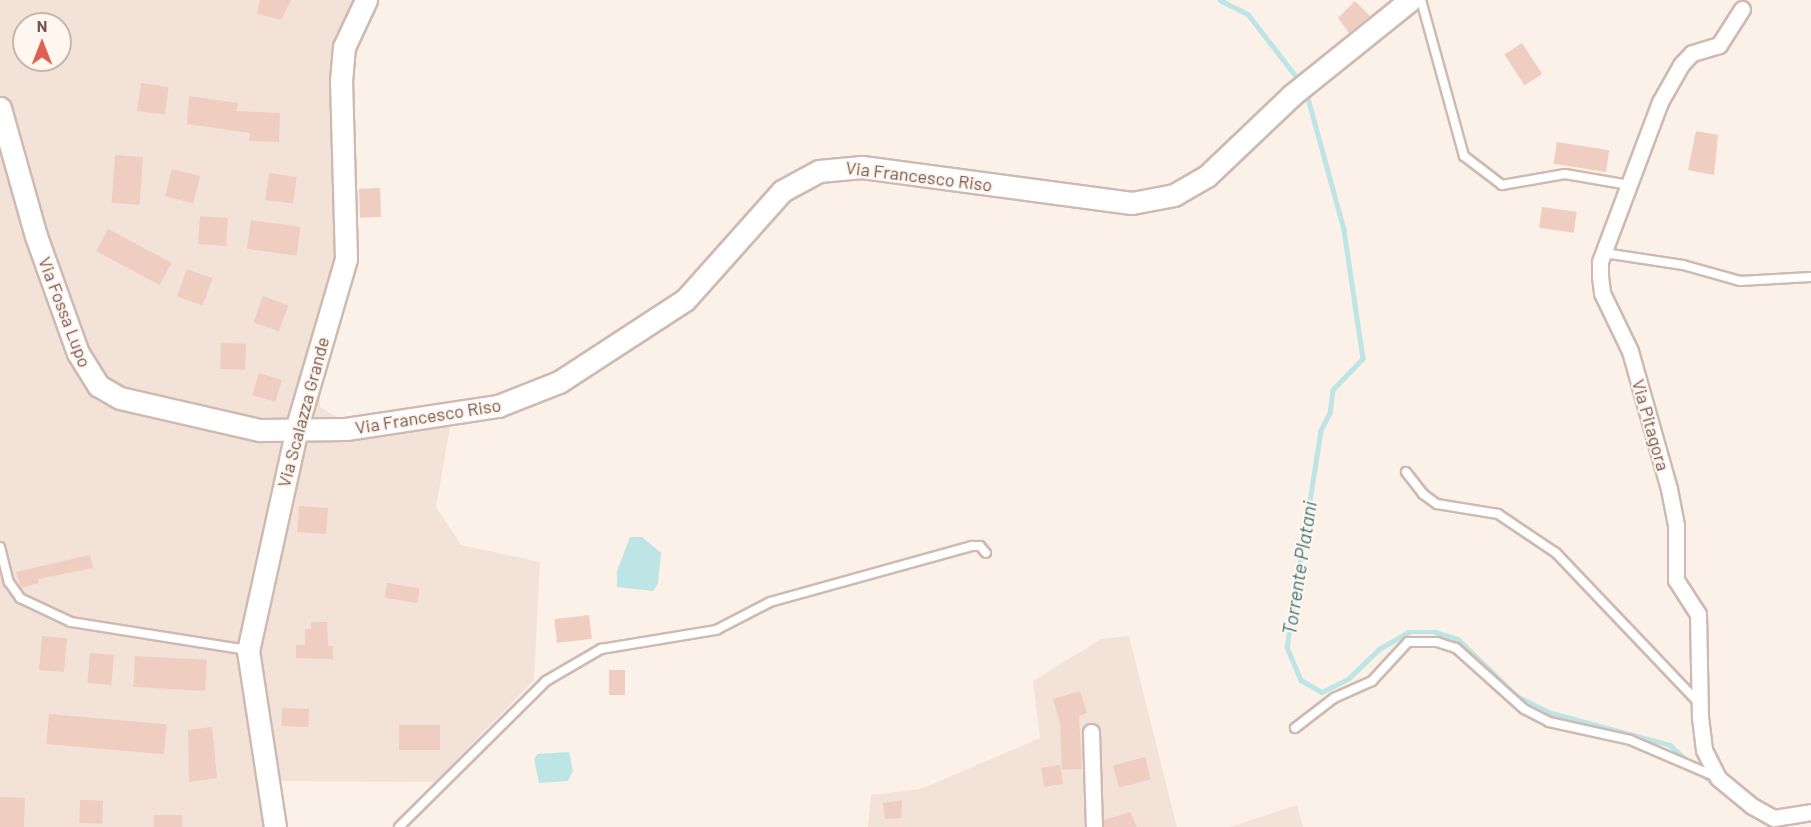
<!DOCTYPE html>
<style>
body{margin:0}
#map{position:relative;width:1811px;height:827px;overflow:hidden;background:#fcf1e8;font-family:Barlow,sans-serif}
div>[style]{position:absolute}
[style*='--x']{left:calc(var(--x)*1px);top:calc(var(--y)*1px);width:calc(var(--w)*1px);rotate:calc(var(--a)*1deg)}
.residential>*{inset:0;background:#f3e2d7}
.water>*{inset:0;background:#bde5e5}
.stream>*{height:4.5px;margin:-2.25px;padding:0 2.25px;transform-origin:2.25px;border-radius:2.25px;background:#bde5e5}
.building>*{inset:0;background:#f0cdc1;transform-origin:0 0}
.roads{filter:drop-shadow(2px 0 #cfbab1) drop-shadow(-2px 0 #cfbab1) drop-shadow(0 2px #cfbab1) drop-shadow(0 -2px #cfbab1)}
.lane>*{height:8px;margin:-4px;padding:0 4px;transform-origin:4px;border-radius:4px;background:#fff}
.street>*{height:15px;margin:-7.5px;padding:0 7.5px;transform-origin:7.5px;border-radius:7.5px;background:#fff}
.secondary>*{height:21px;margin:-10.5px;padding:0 10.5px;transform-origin:10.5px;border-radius:10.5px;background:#fff}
span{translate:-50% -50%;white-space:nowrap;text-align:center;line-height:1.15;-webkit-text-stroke:4.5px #fef6ef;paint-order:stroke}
.street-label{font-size:18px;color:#75564d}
.water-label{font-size:20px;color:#417879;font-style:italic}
.north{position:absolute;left:12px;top:12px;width:60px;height:60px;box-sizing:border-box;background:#fef6ef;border:2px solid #c7b6ae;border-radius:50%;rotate:0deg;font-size:16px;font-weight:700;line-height:24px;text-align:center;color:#75564d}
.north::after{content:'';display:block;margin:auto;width:21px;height:27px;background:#e05f53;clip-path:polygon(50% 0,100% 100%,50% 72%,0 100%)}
</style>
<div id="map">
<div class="residential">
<div style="clip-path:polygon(evenodd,0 0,379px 0,353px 61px,358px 252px,319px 377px,320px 407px,343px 421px,454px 404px,436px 507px,461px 545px,540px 562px,534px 680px,435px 782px,280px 781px,286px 827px,0 827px,0 0,24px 24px,60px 24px,60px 60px,24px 60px,24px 24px)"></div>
<div style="clip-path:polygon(1129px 636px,1177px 827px,868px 827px,871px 795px,921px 789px,1040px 738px,1033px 681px,1101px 639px)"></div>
<div style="clip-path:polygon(1297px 805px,1303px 827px,1230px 827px)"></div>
</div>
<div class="water">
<div style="clip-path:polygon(630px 537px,642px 537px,661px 553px,658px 584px,653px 591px,617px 587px,617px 571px)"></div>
<div style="clip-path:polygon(569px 752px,573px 771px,568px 781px,539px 783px,534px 759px,538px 754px)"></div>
</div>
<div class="stream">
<div style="--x:1220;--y:0;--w:31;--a:27"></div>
<div style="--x:1248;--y:14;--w:82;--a:52.4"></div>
<div style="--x:1308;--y:98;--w:137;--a:74.7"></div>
<div style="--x:1344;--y:230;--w:130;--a:81.6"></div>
<div style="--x:1363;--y:359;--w:43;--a:134.1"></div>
<div style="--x:1333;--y:390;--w:23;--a:97"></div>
<div style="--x:1330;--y:413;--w:20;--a:117"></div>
<div style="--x:1321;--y:431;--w:219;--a:98.9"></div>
<div style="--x:1287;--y:647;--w:36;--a:67"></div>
<div style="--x:1301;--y:680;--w:24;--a:30"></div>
<div style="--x:1322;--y:692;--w:30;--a:-27"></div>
<div style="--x:1349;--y:678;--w:42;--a:-44"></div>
<div style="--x:1379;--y:649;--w:34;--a:-30"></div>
<div style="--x:1408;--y:632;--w:27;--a:0"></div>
<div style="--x:1435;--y:632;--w:24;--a:17"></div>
<div style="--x:1458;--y:639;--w:82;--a:44"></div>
<div style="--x:1517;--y:696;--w:35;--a:27"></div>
<div style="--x:1548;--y:712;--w:126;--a:15.1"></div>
<div style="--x:1670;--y:745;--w:27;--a:42"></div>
<div style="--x:1701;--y:773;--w:50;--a:39.4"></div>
<div style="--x:1780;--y:823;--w:27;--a:-6"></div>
</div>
<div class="building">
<div style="clip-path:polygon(260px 0,291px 0,281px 20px,257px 14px)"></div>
<div style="clip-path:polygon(1355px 1px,1370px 16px,1349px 33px,1338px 18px)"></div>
<div style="left:1522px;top:43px;width:37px;height:21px;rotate:57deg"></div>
<div style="left:141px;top:83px;width:28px;height:28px;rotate:8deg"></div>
<div style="clip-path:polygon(189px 96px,238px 103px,236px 111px,280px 113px,279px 142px,249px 141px,250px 133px,187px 124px)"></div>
<div style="clip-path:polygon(1696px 131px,1718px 135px,1714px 175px,1688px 170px)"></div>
<div style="left:1557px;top:142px;width:53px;height:22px;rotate:9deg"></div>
<div style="left:115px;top:155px;width:28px;height:48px;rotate:4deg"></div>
<div style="left:172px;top:169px;width:29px;height:28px;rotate:14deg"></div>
<div style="left:269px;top:173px;width:28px;height:27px;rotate:8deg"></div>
<div style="left:380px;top:188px;width:29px;height:21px;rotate:88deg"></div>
<div style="left:1542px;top:207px;width:35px;height:21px;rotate:8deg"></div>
<div style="left:200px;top:216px;width:28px;height:28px;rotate:4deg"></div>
<div style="left:251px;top:220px;width:50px;height:29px;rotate:8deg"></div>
<div style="left:108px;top:229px;width:72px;height:25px;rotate:28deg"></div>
<div style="left:187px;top:269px;width:27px;height:29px;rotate:20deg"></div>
<div style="left:263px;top:296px;width:27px;height:28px;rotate:20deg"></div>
<div style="left:221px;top:343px;width:25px;height:26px;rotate:2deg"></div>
<div style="left:259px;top:373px;width:24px;height:23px;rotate:17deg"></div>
<div style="left:299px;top:506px;width:29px;height:26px;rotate:4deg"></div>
<div style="clip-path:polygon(90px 555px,93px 568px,38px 579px,39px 583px,21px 588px,16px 572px)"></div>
<div style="left:387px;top:583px;width:33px;height:15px;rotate:9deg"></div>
<div style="left:589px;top:615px;width:24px;height:35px;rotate:83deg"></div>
<div style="clip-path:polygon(311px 622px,327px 622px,328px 646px,333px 646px,333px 659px,296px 658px,296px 645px,305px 645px,305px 629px,311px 629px)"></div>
<div style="left:42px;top:636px;width:25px;height:34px;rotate:5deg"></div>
<div style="left:90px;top:653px;width:24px;height:30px;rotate:5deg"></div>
<div style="left:135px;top:656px;width:72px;height:31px;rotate:3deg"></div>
<div style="left:609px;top:670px;width:16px;height:25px"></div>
<div style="clip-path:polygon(1080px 691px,1087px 713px,1079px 716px,1082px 769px,1062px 770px,1060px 722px,1053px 699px)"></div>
<div style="left:282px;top:708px;width:27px;height:18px;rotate:2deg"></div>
<div style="left:49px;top:714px;width:118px;height:30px;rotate:5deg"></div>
<div style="left:440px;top:725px;width:25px;height:41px;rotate:90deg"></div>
<div style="clip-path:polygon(212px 727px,217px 778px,189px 782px,188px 730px)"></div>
<div style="left:1145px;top:757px;width:23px;height:33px;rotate:75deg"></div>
<div style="left:1060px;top:765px;width:19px;height:19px;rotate:81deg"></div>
<div style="left:0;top:797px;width:25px;height:30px;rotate:2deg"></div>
<div style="left:80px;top:800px;width:23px;height:23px;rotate:2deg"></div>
<div style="clip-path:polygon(902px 800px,901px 818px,885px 819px,883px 803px)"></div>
<div style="clip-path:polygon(1130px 812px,1137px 827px,1104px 827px,1104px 820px)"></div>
<div style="left:154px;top:815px;width:28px;height:12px"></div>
</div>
<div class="roads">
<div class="lane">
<div style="--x:1421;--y:0;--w:162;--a:74.6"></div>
<div style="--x:1464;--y:156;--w:48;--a:37.3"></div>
<div style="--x:1502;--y:185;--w:64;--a:-9.9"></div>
<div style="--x:1565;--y:174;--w:65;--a:9.8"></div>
<div style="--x:1604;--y:253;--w:80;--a:8.6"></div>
<div style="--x:1683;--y:265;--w:59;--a:15.7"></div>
<div style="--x:1740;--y:281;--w:71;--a:-3.2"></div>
<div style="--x:1406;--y:472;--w:28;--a:52"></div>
<div style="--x:1423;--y:494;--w:17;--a:36"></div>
<div style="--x:1437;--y:504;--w:62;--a:9.3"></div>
<div style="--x:1498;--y:514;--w:70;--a:33.9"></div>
<div style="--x:1556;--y:553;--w:207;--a:46.4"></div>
<div style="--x:0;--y:547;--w:36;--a:76"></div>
<div style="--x:9;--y:582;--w:19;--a:55"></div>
<div style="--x:20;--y:598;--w:56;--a:25.2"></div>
<div style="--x:71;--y:622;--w:178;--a:9"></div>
<div style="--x:1295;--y:728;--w:49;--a:-37.6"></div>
<div style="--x:1334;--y:698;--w:42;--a:-24.1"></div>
<div style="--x:1372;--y:681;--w:53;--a:-47.3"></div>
<div style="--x:1408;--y:642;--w:29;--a:0"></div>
<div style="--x:1437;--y:642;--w:20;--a:18"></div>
<div style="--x:1456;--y:648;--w:91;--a:41.9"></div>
<div style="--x:1524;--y:709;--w:28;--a:27"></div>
<div style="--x:1549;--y:722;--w:83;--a:12.5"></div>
<div style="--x:1630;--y:740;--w:91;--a:23.2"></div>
<div style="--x:399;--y:827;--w:207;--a:-44.8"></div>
<div style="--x:546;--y:681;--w:64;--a:-30.2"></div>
<div style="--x:601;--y:649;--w:117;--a:-9.4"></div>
<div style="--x:716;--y:630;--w:61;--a:-27.4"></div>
<div style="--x:770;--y:602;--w:210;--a:-15.5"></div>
<div style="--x:972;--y:546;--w:8;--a:0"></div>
<div style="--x:980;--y:546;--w:9;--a:49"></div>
</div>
<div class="street">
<div style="--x:1742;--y:9;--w:43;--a:122.6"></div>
<div style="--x:1719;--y:45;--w:28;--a:163"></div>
<div style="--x:1692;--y:53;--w:16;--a:133"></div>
<div style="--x:1681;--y:65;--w:43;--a:119.6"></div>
<div style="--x:1660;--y:102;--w:171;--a:110.6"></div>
<div style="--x:1600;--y:262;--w:14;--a:90"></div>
<div style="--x:1600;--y:276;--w:17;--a:83"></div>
<div style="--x:1602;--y:293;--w:64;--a:64.2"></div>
<div style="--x:1630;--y:351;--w:143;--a:74.2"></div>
<div style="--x:1669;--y:489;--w:37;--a:79"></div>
<div style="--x:1676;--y:525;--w:55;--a:90"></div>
<div style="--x:1676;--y:580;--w:40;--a:57.1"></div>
<div style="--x:1698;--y:614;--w:103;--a:88.9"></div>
<div style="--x:1700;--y:717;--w:33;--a:83"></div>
<div style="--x:1704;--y:750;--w:31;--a:63"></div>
<div style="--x:1718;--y:778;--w:44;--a:39.5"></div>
<div style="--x:1752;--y:806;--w:25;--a:29"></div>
<div style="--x:1774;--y:818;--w:37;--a:-9"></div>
<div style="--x:1091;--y:732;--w:95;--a:88.2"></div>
</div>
<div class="secondary">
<div style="--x:0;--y:108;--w:133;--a:74.3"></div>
<div style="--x:36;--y:236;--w:124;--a:70.3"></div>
<div style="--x:78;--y:353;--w:39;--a:58"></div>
<div style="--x:99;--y:386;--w:24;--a:30"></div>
<div style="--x:120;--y:398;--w:144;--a:12.9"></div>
<div style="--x:260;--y:430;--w:86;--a:-0.7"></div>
<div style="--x:346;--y:429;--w:154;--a:-8.6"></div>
<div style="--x:498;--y:406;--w:66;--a:-21.5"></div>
<div style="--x:559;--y:382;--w:150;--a:-33.1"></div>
<div style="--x:685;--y:300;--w:146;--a:-48.3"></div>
<div style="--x:782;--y:191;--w:42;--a:-28.4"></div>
<div style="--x:819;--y:171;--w:43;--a:-5.3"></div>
<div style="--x:862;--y:167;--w:272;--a:7.6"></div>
<div style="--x:1132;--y:203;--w:43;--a:-10.8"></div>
<div style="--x:1174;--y:195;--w:38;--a:-30"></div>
<div style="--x:1207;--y:176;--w:117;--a:-43.6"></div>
<div style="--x:1292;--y:95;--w:151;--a:-38.8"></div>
<div style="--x:275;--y:827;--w:178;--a:-98.7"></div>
<div style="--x:248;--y:651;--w:233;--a:-77.6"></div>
<div style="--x:298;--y:423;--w:171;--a:-73.7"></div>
<div style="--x:346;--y:259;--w:178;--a:-91.6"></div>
<div style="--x:341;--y:81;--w:34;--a:-85"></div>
<div style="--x:344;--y:47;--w:52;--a:-64.9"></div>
</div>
</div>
<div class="street-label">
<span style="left:919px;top:176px;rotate:7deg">Via Francesco Riso</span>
<span style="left:65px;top:312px;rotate:69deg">Via Fossa Lupo</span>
<span style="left:303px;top:412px;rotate:-75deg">Via Scalazza Grande</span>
<span style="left:428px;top:416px;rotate:-9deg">Via Francesco Riso</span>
<span style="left:1651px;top:425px;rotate:74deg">Via Pitagora</span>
</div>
<div class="water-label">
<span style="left:1299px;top:568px;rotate:-81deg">Torrente Platani</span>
</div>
<div class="north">N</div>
</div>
